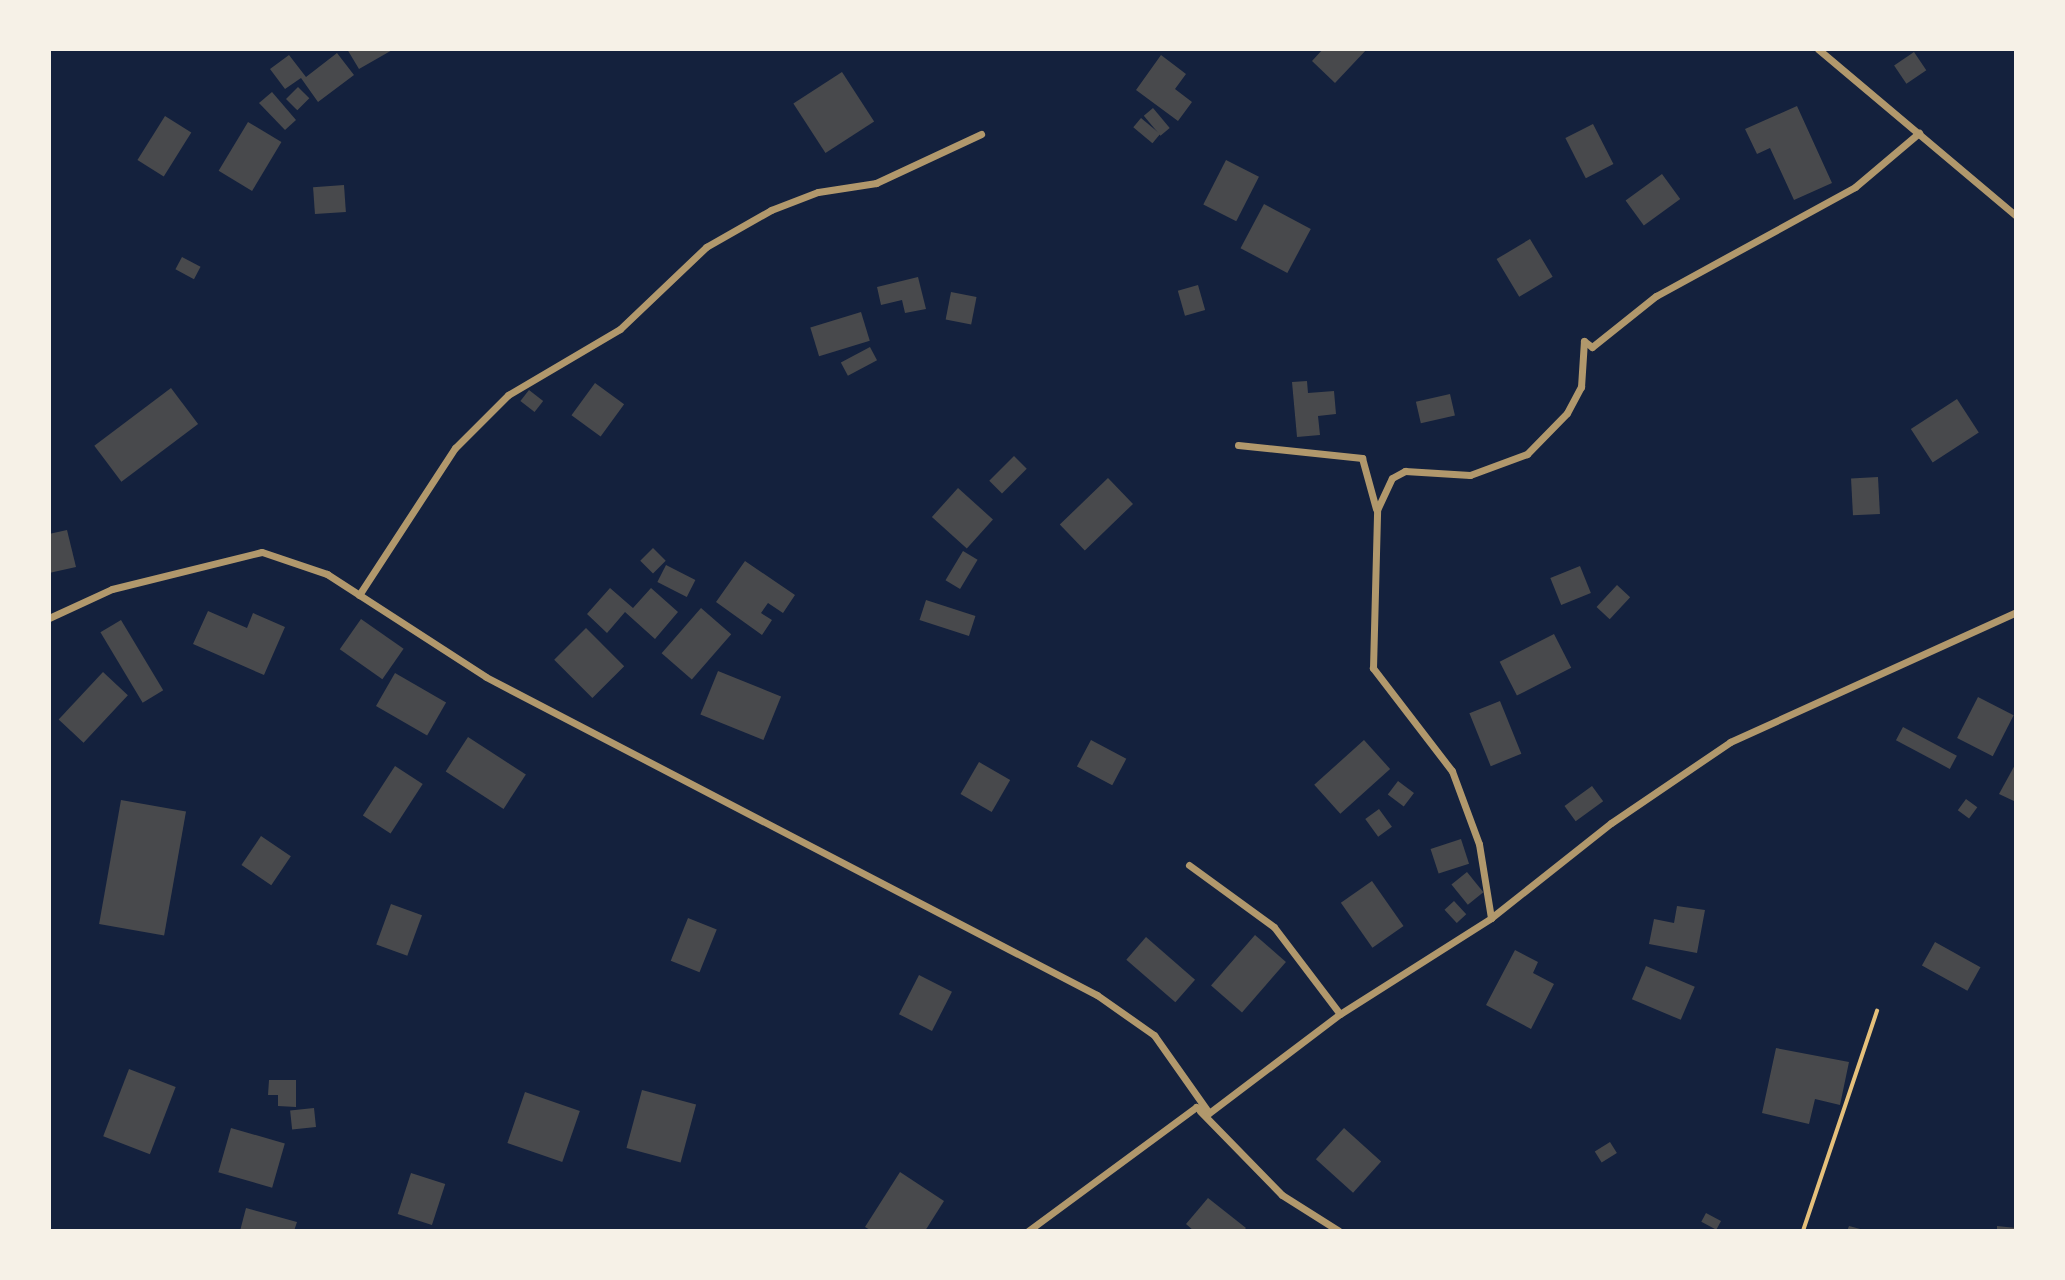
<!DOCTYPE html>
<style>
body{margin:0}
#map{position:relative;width:2065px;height:1280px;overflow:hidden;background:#14213d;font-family:"Titillium Web",sans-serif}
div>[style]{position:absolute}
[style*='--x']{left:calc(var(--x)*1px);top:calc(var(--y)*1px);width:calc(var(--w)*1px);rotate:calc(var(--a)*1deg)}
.building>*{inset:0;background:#48494c;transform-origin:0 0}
.path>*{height:3.5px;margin:-1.75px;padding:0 1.75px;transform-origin:1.75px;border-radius:1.75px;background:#e5c07b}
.minor>*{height:7px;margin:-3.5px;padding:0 3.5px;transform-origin:3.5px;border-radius:3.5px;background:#b1986c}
span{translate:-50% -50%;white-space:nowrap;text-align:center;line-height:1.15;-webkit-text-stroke:5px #f6f1e7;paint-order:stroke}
.frame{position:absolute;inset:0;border:51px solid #f6f1e7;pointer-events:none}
</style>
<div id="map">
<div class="building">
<div style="clip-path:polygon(347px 49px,394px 49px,359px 69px)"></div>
<div style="clip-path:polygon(1323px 49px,1367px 49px,1335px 83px,1312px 61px)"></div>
<div style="left:1914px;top:52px;width:22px;height:24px;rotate:56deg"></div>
<div style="clip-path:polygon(337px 53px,354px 75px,318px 102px,301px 78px,285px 89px,270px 69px,289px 55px,306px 77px)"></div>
<div style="clip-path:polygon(1161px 55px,1186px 74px,1175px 89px,1192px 102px,1178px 121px,1136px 90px)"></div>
<div style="left:842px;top:72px;width:59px;height:58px;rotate:57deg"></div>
<div style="left:298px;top:87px;width:16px;height:17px;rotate:45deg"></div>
<div style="clip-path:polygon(272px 92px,296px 120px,285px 130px,259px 103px)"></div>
<div style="clip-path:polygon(1797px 106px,1832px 183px,1794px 200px,1770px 148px,1757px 154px,1745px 129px)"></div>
<div style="left:1153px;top:108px;width:26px;height:12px;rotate:50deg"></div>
<div style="left:165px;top:116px;width:31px;height:52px;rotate:32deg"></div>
<div style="left:1141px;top:118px;width:25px;height:12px;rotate:40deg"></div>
<div style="left:248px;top:122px;width:39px;height:57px;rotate:31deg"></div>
<div style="left:1593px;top:124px;width:45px;height:31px;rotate:63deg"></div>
<div style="left:1226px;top:160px;width:37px;height:50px;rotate:27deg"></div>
<div style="left:1662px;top:174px;width:31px;height:45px;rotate:54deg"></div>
<div style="left:344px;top:185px;width:27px;height:31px;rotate:86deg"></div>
<div style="left:1264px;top:204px;width:53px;height:50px;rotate:28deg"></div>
<div style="left:1530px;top:239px;width:44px;height:39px;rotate:59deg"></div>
<div style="left:182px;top:257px;width:21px;height:14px;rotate:28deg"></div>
<div style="clip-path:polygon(918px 277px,926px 309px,905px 313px,902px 300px,881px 305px,877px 287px)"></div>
<div style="left:1198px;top:285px;width:26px;height:21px;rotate:74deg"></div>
<div style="left:951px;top:292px;width:26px;height:28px;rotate:11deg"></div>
<div style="left:861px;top:312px;width:30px;height:53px;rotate:73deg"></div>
<div style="left:870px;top:347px;width:15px;height:33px;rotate:62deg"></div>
<div style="clip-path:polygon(1307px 381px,1308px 393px,1334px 391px,1336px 414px,1318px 416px,1320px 435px,1297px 437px,1292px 382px)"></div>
<div style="left:595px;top:383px;width:36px;height:40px;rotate:36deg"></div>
<div style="left:171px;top:388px;width:45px;height:96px;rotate:53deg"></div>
<div style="left:529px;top:390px;width:18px;height:14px;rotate:38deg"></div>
<div style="left:1450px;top:394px;width:22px;height:35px;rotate:77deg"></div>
<div style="left:1957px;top:399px;width:40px;height:55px;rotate:57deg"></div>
<div style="left:1014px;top:456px;width:18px;height:35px;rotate:45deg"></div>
<div style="left:1878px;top:477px;width:37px;height:27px;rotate:87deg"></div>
<div style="left:1108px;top:478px;width:36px;height:67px;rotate:46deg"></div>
<div style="left:958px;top:488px;width:47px;height:39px;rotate:42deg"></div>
<div style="clip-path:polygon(67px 530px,76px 567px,49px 573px,49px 534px)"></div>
<div style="left:653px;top:548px;width:18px;height:18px;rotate:45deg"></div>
<div style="left:963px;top:551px;width:17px;height:34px;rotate:31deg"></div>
<div style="clip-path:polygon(745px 561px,795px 595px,783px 613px,768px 603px,761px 613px,772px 620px,762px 635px,716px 602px)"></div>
<div style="left:666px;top:565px;width:33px;height:19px;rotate:27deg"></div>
<div style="left:1580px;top:566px;width:29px;height:32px;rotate:68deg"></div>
<div style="left:1617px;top:585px;width:18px;height:30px;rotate:43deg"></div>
<div style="clip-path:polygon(610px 588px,633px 608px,651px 588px,678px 612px,655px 639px,625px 612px,607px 633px,587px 614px)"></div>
<div style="left:926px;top:600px;width:52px;height:21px;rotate:18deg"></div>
<div style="left:701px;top:608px;width:40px;height:60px;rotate:41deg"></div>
<div style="clip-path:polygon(208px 611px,247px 628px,253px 613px,285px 627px,264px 675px,193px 644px)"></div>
<div style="left:361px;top:619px;width:52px;height:37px;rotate:35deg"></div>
<div style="left:121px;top:620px;width:82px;height:24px;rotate:59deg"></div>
<div style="left:586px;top:628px;width:54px;height:45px;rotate:45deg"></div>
<div style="left:1554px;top:634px;width:38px;height:61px;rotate:63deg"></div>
<div style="left:718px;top:671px;width:68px;height:47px;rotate:22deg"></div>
<div style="left:103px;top:672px;width:34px;height:65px;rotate:43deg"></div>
<div style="left:395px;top:673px;width:59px;height:38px;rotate:30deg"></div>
<div style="left:1978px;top:697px;width:40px;height:46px;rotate:27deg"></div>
<div style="left:1500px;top:701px;width:57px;height:33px;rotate:68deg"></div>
<div style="left:1903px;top:727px;width:61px;height:15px;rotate:28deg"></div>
<div style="left:468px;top:737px;width:69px;height:41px;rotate:33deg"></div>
<div style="left:1091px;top:740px;width:40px;height:30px;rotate:28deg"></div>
<div style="left:1364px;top:740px;width:39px;height:67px;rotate:48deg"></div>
<div style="left:979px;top:762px;width:36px;height:37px;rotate:30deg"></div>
<div style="clip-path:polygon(2016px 763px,2016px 802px,1999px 794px)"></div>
<div style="left:395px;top:766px;width:33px;height:59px;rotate:33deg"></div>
<div style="left:1398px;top:781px;width:20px;height:17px;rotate:37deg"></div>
<div style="left:1592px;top:786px;width:19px;height:34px;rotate:54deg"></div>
<div style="left:1966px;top:799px;width:14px;height:14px;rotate:36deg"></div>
<div style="left:121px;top:800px;width:66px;height:126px;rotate:10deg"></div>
<div style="left:1379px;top:809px;width:22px;height:17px;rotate:54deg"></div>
<div style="left:261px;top:836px;width:36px;height:35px;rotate:34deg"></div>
<div style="left:1461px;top:839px;width:26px;height:32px;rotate:72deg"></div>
<div style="left:1467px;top:872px;width:26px;height:20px;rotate:51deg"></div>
<div style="left:1372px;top:881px;width:55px;height:38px;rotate:55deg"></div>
<div style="left:1454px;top:901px;width:18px;height:13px;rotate:47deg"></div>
<div style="left:391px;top:904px;width:33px;height:43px;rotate:20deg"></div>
<div style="clip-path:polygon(1677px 906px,1705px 910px,1697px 953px,1649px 944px,1654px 919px,1674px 923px)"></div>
<div style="left:688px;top:918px;width:31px;height:46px;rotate:22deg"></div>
<div style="left:1255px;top:935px;width:41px;height:67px;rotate:41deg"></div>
<div style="left:1146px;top:937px;width:65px;height:30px;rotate:41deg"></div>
<div style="left:1935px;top:942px;width:52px;height:27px;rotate:29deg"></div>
<div style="clip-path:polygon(1515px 950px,1538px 962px,1533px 973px,1554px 984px,1531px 1029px,1486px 1005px)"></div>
<div style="left:1646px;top:966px;width:53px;height:36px;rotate:23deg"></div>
<div style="left:919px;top:975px;width:37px;height:44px;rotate:27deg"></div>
<div style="clip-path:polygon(1776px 1048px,1849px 1062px,1840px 1105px,1815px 1099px,1809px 1124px,1762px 1113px)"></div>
<div style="left:129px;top:1069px;width:50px;height:72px;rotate:21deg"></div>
<div style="clip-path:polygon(269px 1080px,296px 1080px,296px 1107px,278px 1106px,278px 1095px,268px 1095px)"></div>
<div style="left:642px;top:1090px;width:56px;height:60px;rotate:15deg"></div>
<div style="left:525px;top:1092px;width:58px;height:54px;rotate:19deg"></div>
<div style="left:314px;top:1108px;width:19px;height:24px;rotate:84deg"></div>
<div style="left:231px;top:1128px;width:56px;height:46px;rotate:16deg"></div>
<div style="left:1344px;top:1128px;width:50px;height:42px;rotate:42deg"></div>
<div style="left:1610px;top:1142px;width:13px;height:18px;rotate:58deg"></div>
<div style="clip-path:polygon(900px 1172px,944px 1201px,925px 1231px,872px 1231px,865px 1227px)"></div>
<div style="left:411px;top:1173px;width:36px;height:43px;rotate:18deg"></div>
<div style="clip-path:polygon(1208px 1198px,1246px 1228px,1243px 1231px,1194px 1231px,1186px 1224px)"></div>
<div style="clip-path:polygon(246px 1208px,297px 1222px,294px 1231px,240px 1231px)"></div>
<div style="left:1706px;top:1213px;width:17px;height:10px;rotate:28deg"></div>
<div style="clip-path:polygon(1849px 1226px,1864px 1230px,1864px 1231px,1847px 1231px)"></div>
<div style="clip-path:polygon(1997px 1226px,2016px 1228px,2016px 1231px,1997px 1231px)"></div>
</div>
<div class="path">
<div style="--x:1803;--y:1231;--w:232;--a:-71.4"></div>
</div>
<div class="minor">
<div style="--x:1818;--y:49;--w:259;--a:40.1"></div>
<div style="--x:1238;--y:445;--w:125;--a:6"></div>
<div style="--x:1362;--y:458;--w:53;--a:74.6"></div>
<div style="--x:359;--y:595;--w:176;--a:-56.9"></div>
<div style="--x:455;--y:448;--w:75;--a:-45"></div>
<div style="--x:508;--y:395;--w:130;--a:-30.5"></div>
<div style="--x:620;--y:329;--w:119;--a:-43.6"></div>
<div style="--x:706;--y:247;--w:75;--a:-29.6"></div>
<div style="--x:771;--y:210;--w:50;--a:-21"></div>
<div style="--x:818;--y:192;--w:59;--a:-8.8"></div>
<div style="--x:876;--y:183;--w:116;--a:-25"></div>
<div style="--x:49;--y:618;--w:69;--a:-24.7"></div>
<div style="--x:112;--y:589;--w:154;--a:-13.9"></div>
<div style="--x:262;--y:552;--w:69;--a:18.7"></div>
<div style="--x:327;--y:574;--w:189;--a:32.9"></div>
<div style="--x:486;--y:677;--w:689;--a:27.5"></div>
<div style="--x:1097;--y:995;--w:70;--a:35.1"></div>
<div style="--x:1154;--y:1035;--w:95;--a:54.8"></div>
<div style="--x:1189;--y:865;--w:105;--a:36.1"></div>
<div style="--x:1274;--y:927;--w:109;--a:52.8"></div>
<div style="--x:1491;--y:918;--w:75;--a:-99.2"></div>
<div style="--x:1479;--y:844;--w:78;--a:-110.3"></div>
<div style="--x:1452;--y:771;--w:130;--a:-127.5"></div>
<div style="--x:1373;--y:668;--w:158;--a:-88.5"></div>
<div style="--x:1377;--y:510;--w:35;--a:-65"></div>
<div style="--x:1392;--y:478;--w:15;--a:-28"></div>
<div style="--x:1405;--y:471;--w:65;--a:3.5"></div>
<div style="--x:1470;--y:475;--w:61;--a:-20.2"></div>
<div style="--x:1527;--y:454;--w:57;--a:-45.7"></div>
<div style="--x:1567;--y:413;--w:30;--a:-62"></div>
<div style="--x:1581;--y:387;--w:46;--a:-86.3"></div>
<div style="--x:1584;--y:341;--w:10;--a:37"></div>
<div style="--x:1592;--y:347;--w:82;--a:-38.6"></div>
<div style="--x:1656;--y:296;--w:227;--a:-28.7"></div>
<div style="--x:1855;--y:187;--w:84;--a:-40.2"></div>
<div style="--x:1200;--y:1111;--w:117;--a:45.7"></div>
<div style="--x:1282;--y:1195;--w:67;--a:32.3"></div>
<div style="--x:1028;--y:1231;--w:209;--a:-36.4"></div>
<div style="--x:1196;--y:1107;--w:14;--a:25"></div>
<div style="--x:1209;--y:1113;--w:164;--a:-37.1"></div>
<div style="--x:1340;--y:1014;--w:179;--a:-32.4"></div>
<div style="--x:1491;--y:918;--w:153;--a:-38.4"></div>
<div style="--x:1611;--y:823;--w:144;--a:-34.2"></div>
<div style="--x:1730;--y:742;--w:314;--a:-24.4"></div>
</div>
<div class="frame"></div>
</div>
